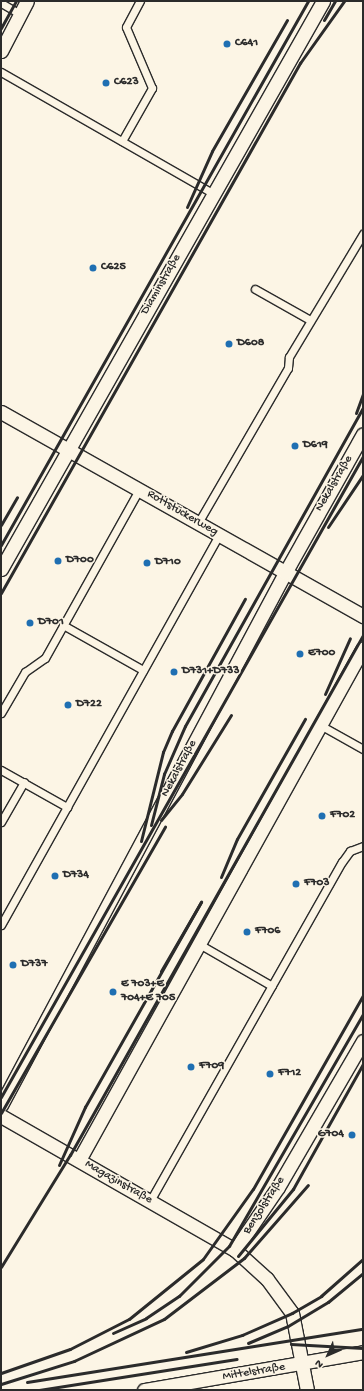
<!DOCTYPE html>
<meta charset="utf-8">
<style>
body{margin:0}
#map{position:relative;width:364px;height:1391px;overflow:hidden;background:#fcf5e5;font-family:"Gochi Hand",sans-serif}
div>[style]{position:absolute}
[style*='--x']{left:calc(var(--x)*1px);top:calc(var(--y)*1px);width:calc(var(--w)*1px);rotate:calc(var(--a)*1deg)}
.roads{filter:drop-shadow(1px 0 #2b2b2b) drop-shadow(-1px 0 #2b2b2b) drop-shadow(0 1px #2b2b2b) drop-shadow(0 -1px #2b2b2b)}
.service>*{height:7px;margin:-3.5px;padding:0 3.5px;transform-origin:3.5px;border-radius:3.5px;background:#fcf5e5}
.minor>*{height:13px;margin:-6.5px;padding:0 6.5px;transform-origin:6.5px;border-radius:6.5px;background:#fcf5e5}
.rail>*{height:3px;margin:-1.5px;padding:0 1.5px;transform-origin:1.5px;border-radius:1.5px;background:#2b2b2b}
.dots>*{width:11px;height:11px;translate:-50% -50%;box-sizing:border-box;border:2px solid #fcf5e5;border-radius:50%}
span{translate:-50% -50%;white-space:nowrap;text-align:center;line-height:1.15;-webkit-text-stroke:3px #fcf5e5;paint-order:stroke}
.poi-label{font-size:12px;color:#2b2b2b;font-weight:700}
.left{translate:0 -50%;text-align:left}
.right{translate:-100% -50%;text-align:right}
.street-label{font-size:12px;color:#2b2b2b}
.frame{position:absolute;inset:0;border:2px solid #2b2b2b;pointer-events:none}
.north{position:absolute;left:308px;top:1335px;width:40px;height:40px;-webkit-text-stroke:3px #fcf5e5;paint-order:stroke;rotate:225deg;font-size:11px;font-weight:700;line-height:16px;text-align:center;color:#2b2b2b}
.north::after{content:'';display:block;margin:auto;width:14px;height:18px;background:#2b2b2b;clip-path:polygon(50% 0,100% 100%,50% 72%,0 100%)}
</style>
<div id="map">
<div class="roads">
<div class="service">
<div style="--x:1;--y:3;--w:22;--a:30"></div>
<div style="--x:1;--y:72;--w:245;--a:29.8"></div>
<div style="--x:122;--y:141;--w:61;--a:-60.5"></div>
<div style="--x:152;--y:88;--w:66;--a:-113.1"></div>
<div style="--x:126;--y:27;--w:30;--a:-62"></div>
<div style="--x:255;--y:289;--w:63;--a:29.4"></div>
<div style="--x:198;--y:523;--w:179;--a:-59.9"></div>
<div style="--x:288;--y:368;--w:11;--a:-85"></div>
<div style="--x:289;--y:357;--w:144;--a:-59"></div>
<div style="--x:63;--y:625;--w:92;--a:29.4"></div>
<div style="--x:1;--y:713;--w:48;--a:-59.7"></div>
<div style="--x:25;--y:672;--w:24;--a:-35"></div>
<div style="--x:45;--y:658;--w:193;--a:-60.8"></div>
<div style="--x:320;--y:725;--w:49;--a:29.2"></div>
<div style="--x:1;--y:770;--w:76;--a:29.3"></div>
<div style="--x:1;--y:822;--w:46;--a:-60.1"></div>
<div style="--x:1;--y:925;--w:447;--a:-60.8"></div>
<div style="--x:199;--y:944;--w:84;--a:29.9"></div>
<div style="--x:150;--y:1201;--w:390;--a:-60.5"></div>
<div style="--x:342;--y:862;--w:14;--a:-54"></div>
<div style="--x:350;--y:851;--w:14;--a:-21"></div>
</div>
<div class="minor">
<div style="--x:1;--y:51;--w:56;--a:-62.5"></div>
<div style="--x:1;--y:412;--w:416;--a:29.4"></div>
<div style="--x:1;--y:569;--w:653;--a:-60.45"></div>
<div style="--x:1;--y:1105;--w:603;--a:-61.91"></div>
<div style="--x:285;--y:573;--w:159;--a:-60.7"></div>
<div style="--x:1;--y:1116;--w:270;--a:29.8"></div>
<div style="--x:235;--y:1250;--w:43;--a:42.2"></div>
<div style="--x:267;--y:1279;--w:42;--a:53.7"></div>
<div style="--x:292;--y:1313;--w:78;--a:79"></div>
<div style="--x:79;--y:1160;--w:585;--a:-60.98"></div>
<div style="--x:235;--y:1250;--w:76;--a:-55.7"></div>
<div style="--x:278;--y:1187;--w:169;--a:-59.8"></div>
<div style="--x:144;--y:1390;--w:222;--a:-9.8"></div>
</div>
</div>
<div class="rail">
<div style="--x:324;--y:20;--w:22;--a:-60"></div>
<div style="--x:1;--y:28;--w:31;--a:-61"></div>
<div style="--x:187;--y:207;--w:61;--a:-65.9"></div>
<div style="--x:212;--y:151;--w:151;--a:-60.2"></div>
<div style="--x:356;--y:413;--w:20;--a:-70"></div>
<div style="--x:1;--y:525;--w:32;--a:-60"></div>
<div style="--x:328;--y:527;--w:63;--a:-56.1"></div>
<div style="--x:1;--y:545;--w:625;--a:-60.56"></div>
<div style="--x:1;--y:593;--w:609;--a:-60.57"></div>
<div style="--x:300;--y:63;--w:76;--a:-54.6"></div>
<div style="--x:325;--y:694;--w:61;--a:-65.9"></div>
<div style="--x:161;--y:820;--w:33;--a:-51"></div>
<div style="--x:182;--y:794;--w:93;--a:-58.2"></div>
<div style="--x:151;--y:825;--w:53;--a:-75.7"></div>
<div style="--x:164;--y:774;--w:52;--a:-66.4"></div>
<div style="--x:185;--y:726;--w:364;--a:-60.8"></div>
<div style="--x:141;--y:841;--w:92;--a:-76.1"></div>
<div style="--x:163;--y:752;--w:23;--a:-67"></div>
<div style="--x:172;--y:731;--w:151;--a:-61.1"></div>
<div style="--x:221;--y:877;--w:41;--a:-67.2"></div>
<div style="--x:237;--y:839;--w:138;--a:-60.5"></div>
<div style="--x:1;--y:1097;--w:736;--a:-60.54"></div>
<div style="--x:1;--y:1113;--w:330;--a:-60.2"></div>
<div style="--x:59;--y:1165;--w:64;--a:-65.9"></div>
<div style="--x:85;--y:1107;--w:236;--a:-60.5"></div>
<div style="--x:201;--y:902;--w:80;--a:120.1"></div>
<div style="--x:238;--y:1256;--w:87;--a:-50.6"></div>
<div style="--x:293;--y:1189;--w:143;--a:-60.8"></div>
<div style="--x:1;--y:1267;--w:132;--a:-58.4"></div>
<div style="--x:70;--y:1155;--w:597;--a:-60.6"></div>
<div style="--x:113;--y:1333;--w:36;--a:-24"></div>
<div style="--x:146;--y:1318;--w:40;--a:-34"></div>
<div style="--x:179;--y:1296;--w:71;--a:-45"></div>
<div style="--x:229;--y:1246;--w:268;--a:-60"></div>
<div style="--x:248;--y:1343;--w:43;--a:-23"></div>
<div style="--x:288;--y:1326;--w:47;--a:-31"></div>
<div style="--x:328;--y:1302;--w:45;--a:-39.6"></div>
<div style="--x:291;--y:1344;--w:72;--a:3.2"></div>
<div style="--x:186;--y:1352;--w:59;--a:-16.9"></div>
<div style="--x:242;--y:1335;--w:55;--a:-23.7"></div>
<div style="--x:292;--y:1313;--w:34;--a:-30"></div>
<div style="--x:321;--y:1296;--w:56;--a:-41.4"></div>
<div style="--x:1;--y:1373;--w:73;--a:-19.2"></div>
<div style="--x:70;--y:1349;--w:66;--a:-27"></div>
<div style="--x:129;--y:1319;--w:95;--a:-39"></div>
<div style="--x:203;--y:1259;--w:86;--a:-54.5"></div>
<div style="--x:253;--y:1189;--w:223;--a:-60.4"></div>
<div style="--x:27;--y:1382;--w:340;--a:-9"></div>
<div style="--x:1;--y:1384;--w:77;--a:-17.5"></div>
<div style="--x:74;--y:1361;--w:99;--a:-25"></div>
<div style="--x:164;--y:1319;--w:101;--a:-37.3"></div>
<div style="--x:244;--y:1258;--w:97;--a:-48.8"></div>
<div style="--x:39;--y:1390;--w:200;--a:-8.9"></div>
</div>
<div class="dots">
<div style="left:227px;top:44px;background:#1f6fb2"></div>
<div style="left:106px;top:83px;background:#1f6fb2"></div>
<div style="left:93px;top:268px;background:#1f6fb2"></div>
<div style="left:229px;top:344px;background:#1f6fb2"></div>
<div style="left:295px;top:446px;background:#1f6fb2"></div>
<div style="left:58px;top:561px;background:#1f6fb2"></div>
<div style="left:147px;top:563px;background:#1f6fb2"></div>
<div style="left:30px;top:623px;background:#1f6fb2"></div>
<div style="left:300px;top:654px;background:#1f6fb2"></div>
<div style="left:174px;top:672px;background:#1f6fb2"></div>
<div style="left:68px;top:705px;background:#1f6fb2"></div>
<div style="left:322px;top:816px;background:#1f6fb2"></div>
<div style="left:55px;top:876px;background:#1f6fb2"></div>
<div style="left:296px;top:884px;background:#1f6fb2"></div>
<div style="left:247px;top:932px;background:#1f6fb2"></div>
<div style="left:13px;top:965px;background:#1f6fb2"></div>
<div style="left:113px;top:992px;background:#1f6fb2"></div>
<div style="left:191px;top:1067px;background:#1f6fb2"></div>
<div style="left:270px;top:1074px;background:#1f6fb2"></div>
<div style="left:352px;top:1135px;background:#1f6fb2"></div>
</div>
<div class="poi-label">
<span class="left" style="left:235px;top:44px">C641</span>
<span class="left" style="left:114px;top:83px">C623</span>
<span class="left" style="left:101px;top:268px">C625</span>
<span class="left" style="left:237px;top:344px">D608</span>
<span class="left" style="left:303px;top:446px">D619</span>
<span class="left" style="left:66px;top:561px">D700</span>
<span class="left" style="left:155px;top:563px">D710</span>
<span class="left" style="left:38px;top:623px">D701</span>
<span class="left" style="left:308px;top:654px">E700</span>
<span class="left" style="left:182px;top:672px">D731+D733</span>
<span class="left" style="left:76px;top:705px">D722</span>
<span class="left" style="left:330px;top:816px">F702</span>
<span class="left" style="left:63px;top:876px">D734</span>
<span class="left" style="left:304px;top:884px">F703</span>
<span class="left" style="left:255px;top:932px">F706</span>
<span class="left" style="left:21px;top:965px">D737</span>
<span class="left" style="left:121px;top:992px">E 703+E<br>704+E 705</span>
<span class="left" style="left:199px;top:1067px">F709</span>
<span class="left" style="left:278px;top:1074px">F712</span>
<span class="right" style="left:344px;top:1135px">G704</span>
</div>
<div class="street-label">
<span style="left:162px;top:285px;rotate:-60deg">Diaminstraße</span>
<span style="left:335px;top:484px;rotate:-60deg">Nekalstraße</span>
<span style="left:182px;top:514px;rotate:30deg">Rottstückerweg</span>
<span style="left:180px;top:769px;rotate:-62deg">Nekalstraße</span>
<span style="left:118px;top:1183px;rotate:30deg">Magazinstraße</span>
<span style="left:265px;top:1206px;rotate:-57deg">Benzolstraße</span>
<span style="left:254px;top:1373px;rotate:-9deg">Mittelstraße</span>
</div>
<div class="frame"></div>
<div class="north">N</div>
</div>
